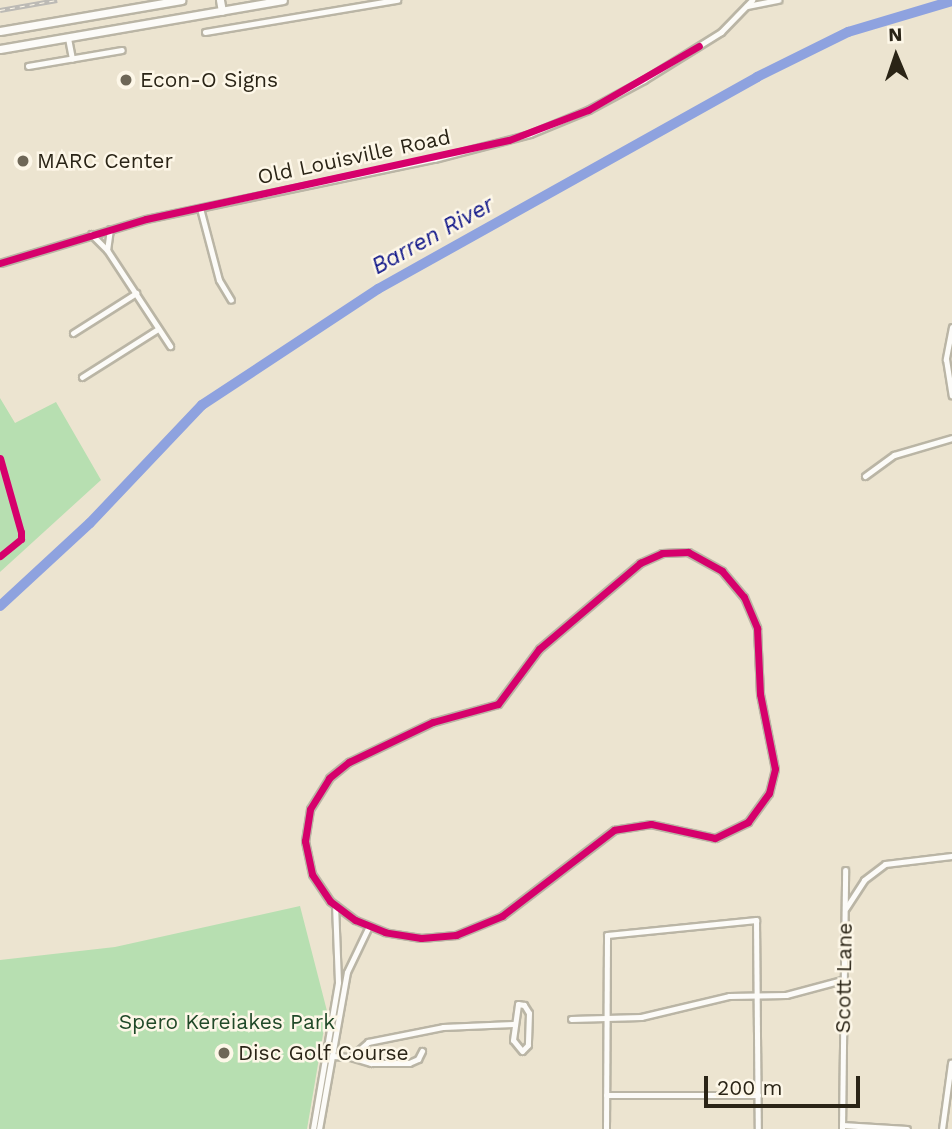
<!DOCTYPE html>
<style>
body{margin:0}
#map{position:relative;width:952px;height:1129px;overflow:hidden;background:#ece4d0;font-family:"Work Sans",sans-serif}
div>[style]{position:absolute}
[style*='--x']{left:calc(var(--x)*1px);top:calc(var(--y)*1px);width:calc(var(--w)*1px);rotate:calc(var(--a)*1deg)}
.green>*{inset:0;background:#b7dfb1}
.river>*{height:10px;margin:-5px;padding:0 5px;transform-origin:5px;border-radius:5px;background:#8ea2df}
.roads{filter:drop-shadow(2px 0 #bab5a5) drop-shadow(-2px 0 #bab5a5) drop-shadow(0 2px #bab5a5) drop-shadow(0 -2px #bab5a5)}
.minor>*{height:5px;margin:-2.5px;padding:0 2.5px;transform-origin:2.5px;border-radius:2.5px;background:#fcfbf8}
.major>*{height:7px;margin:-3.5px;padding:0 3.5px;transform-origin:3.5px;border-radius:3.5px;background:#fcfbf8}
.rail>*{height:4.5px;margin-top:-2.25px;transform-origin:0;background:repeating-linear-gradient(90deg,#fdf7e8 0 5px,#bcbab5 0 10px);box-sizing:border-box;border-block:2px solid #bcbab5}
.cycleway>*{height:7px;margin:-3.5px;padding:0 3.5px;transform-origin:3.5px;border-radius:3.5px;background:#d6006c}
.dots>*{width:19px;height:19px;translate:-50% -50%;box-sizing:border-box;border:4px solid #fdf7e8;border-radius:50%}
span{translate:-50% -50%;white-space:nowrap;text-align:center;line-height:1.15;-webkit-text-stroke:5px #fdf7e8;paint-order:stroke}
.poi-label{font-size:21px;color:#2a2416}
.left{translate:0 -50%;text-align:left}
.street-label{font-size:21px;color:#2a2416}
.park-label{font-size:21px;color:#204928}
.water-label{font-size:23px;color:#12188a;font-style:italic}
.north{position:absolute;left:861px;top:21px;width:70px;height:70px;-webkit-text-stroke:5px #fdf7e8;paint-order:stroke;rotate:358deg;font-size:19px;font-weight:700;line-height:28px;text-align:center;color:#2a2416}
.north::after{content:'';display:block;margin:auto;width:24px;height:32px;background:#2a2416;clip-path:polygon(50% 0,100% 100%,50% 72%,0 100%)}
.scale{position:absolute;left:704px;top:1076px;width:156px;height:32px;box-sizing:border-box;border:4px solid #2a2416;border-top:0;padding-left:9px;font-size:21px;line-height:24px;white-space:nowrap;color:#2a2416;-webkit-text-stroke:5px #fdf7e8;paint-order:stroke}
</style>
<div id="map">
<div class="green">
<div style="clip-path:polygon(0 398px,15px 423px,56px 402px,101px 480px,0 572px)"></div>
<div style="clip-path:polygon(300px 906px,327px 1011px,307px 1129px,0 1129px,0 960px,115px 947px)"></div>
</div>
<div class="river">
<div style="--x:0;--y:606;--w:122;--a:-42.7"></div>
<div style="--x:90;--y:523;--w:163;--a:-46.5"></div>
<div style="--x:202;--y:405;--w:211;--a:-33.4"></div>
<div style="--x:378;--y:289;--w:434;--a:-29.2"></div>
<div style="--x:757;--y:77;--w:102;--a:-26.3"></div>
<div style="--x:848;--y:32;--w:109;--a:-16.6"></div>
</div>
<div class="roads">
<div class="minor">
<div style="--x:747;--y:6;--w:32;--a:-11"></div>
<div style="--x:205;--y:32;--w:195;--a:-9.5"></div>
<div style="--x:68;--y:38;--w:21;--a:79"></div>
<div style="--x:28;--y:66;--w:95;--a:-9.7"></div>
<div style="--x:200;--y:208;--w:74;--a:75.2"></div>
<div style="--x:219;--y:280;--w:23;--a:59"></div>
<div style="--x:110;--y:229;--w:21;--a:98"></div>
<div style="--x:107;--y:250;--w:115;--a:56.7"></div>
<div style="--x:91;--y:234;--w:23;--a:45"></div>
<div style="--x:0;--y:263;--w:152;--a:-16.8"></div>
<div style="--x:146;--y:219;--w:294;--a:-11.8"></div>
<div style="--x:434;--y:159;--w:99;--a:-14.6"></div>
<div style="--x:530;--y:134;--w:63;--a:-22.5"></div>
<div style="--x:588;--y:110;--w:64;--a:-28.2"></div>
<div style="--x:644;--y:80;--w:91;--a:-31.9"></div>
<div style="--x:721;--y:32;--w:45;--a:-45.9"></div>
<div style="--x:952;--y:327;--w:33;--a:101"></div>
<div style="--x:946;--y:359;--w:37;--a:81"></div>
<div style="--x:73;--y:333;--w:75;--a:-32.4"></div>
<div style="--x:82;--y:377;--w:90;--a:-32.3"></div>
<div style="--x:865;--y:476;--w:36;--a:-36"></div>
<div style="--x:894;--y:455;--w:60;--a:-16.3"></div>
<div style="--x:688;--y:552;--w:39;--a:29"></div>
<div style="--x:722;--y:571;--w:34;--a:50"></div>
<div style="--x:744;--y:597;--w:34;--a:67"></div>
<div style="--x:757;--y:628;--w:66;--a:87.4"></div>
<div style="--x:760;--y:694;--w:76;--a:78.7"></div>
<div style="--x:775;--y:769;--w:25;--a:104"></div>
<div style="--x:769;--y:793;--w:36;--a:126"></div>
<div style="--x:748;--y:822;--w:37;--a:154"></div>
<div style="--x:715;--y:838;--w:66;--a:-167.7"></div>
<div style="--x:651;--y:824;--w:37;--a:171"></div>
<div style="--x:614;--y:830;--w:141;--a:142.5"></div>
<div style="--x:502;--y:916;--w:50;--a:157.6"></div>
<div style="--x:456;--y:935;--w:35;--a:175"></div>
<div style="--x:421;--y:938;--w:36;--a:-171"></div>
<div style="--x:385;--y:932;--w:32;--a:-158"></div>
<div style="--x:355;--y:920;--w:31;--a:-143"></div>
<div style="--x:330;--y:901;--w:32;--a:-124"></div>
<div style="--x:312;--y:874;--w:34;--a:-102"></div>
<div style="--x:305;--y:841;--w:32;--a:-81"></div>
<div style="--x:310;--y:809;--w:36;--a:-58"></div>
<div style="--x:329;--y:778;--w:26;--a:-39"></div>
<div style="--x:349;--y:762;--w:93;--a:-25.5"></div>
<div style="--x:433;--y:722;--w:67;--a:-15.5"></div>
<div style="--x:498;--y:704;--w:69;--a:-53.3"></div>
<div style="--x:539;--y:649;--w:133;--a:-40.4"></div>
<div style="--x:640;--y:563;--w:24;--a:-24"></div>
<div style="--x:662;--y:553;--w:26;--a:-2"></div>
<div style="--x:846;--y:908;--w:33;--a:-57"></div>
<div style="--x:864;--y:880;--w:26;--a:-37"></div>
<div style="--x:885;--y:864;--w:67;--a:-6.8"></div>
<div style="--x:518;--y:1004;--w:6;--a:9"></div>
<div style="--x:524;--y:1005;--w:9;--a:58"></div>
<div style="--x:529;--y:1013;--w:32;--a:92"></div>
<div style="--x:528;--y:1045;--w:8;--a:135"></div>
<div style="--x:522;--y:1051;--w:14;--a:-129"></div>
<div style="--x:513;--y:1040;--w:36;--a:-82"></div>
<div style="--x:571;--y:1019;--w:70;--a:-1.6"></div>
<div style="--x:641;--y:1017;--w:90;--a:-13.4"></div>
<div style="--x:729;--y:996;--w:57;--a:-1"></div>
<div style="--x:786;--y:995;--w:58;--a:-15"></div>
<div style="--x:332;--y:1056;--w:19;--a:3"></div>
<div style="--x:351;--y:1057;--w:23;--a:-41"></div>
<div style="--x:368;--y:1042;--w:76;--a:-11.3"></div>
<div style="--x:443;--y:1027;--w:70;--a:-2.5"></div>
<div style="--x:351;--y:1057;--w:21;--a:17"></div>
<div style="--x:371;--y:1063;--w:38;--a:0"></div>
<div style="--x:409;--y:1063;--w:10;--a:-24"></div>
<div style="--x:418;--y:1059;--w:9;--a:-63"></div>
<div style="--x:606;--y:1095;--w:152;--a:0"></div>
<div style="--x:842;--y:1125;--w:65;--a:3.5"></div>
<div style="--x:313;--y:1129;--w:149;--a:-80.3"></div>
<div style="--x:338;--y:982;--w:77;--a:-92.2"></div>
<div style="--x:319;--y:1129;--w:159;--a:-79.9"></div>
<div style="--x:347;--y:972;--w:51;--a:-64.4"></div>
<div style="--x:606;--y:1129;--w:194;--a:-89.7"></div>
<div style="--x:607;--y:935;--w:150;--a:-5.7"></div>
<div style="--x:756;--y:920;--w:209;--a:89.5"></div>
<div style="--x:842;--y:1129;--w:259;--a:-89.3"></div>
<div style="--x:942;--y:1129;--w:67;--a:-82.2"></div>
</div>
<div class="major">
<div style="--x:220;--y:0;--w:11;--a:80"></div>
<div style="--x:0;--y:31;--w:184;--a:-9.7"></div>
<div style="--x:0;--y:49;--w:287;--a:-9.8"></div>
</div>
</div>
<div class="rail">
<div style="--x:0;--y:10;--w:58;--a:-10"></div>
</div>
<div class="cycleway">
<div style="--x:0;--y:263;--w:152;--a:-16.8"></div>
<div style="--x:146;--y:219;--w:371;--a:-12.3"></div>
<div style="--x:509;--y:140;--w:85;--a:-20.8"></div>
<div style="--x:588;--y:110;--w:128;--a:-30"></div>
<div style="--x:0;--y:458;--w:77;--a:74.2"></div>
<div style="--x:21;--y:532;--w:7;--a:90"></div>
<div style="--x:21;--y:539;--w:27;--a:141"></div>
<div style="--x:688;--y:552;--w:39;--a:29"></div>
<div style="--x:722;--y:571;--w:34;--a:50"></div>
<div style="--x:744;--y:597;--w:34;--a:67"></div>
<div style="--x:757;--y:628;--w:66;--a:87.4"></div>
<div style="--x:760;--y:694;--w:76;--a:78.7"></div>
<div style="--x:775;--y:769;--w:25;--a:104"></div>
<div style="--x:769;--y:793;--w:36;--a:126"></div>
<div style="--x:748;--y:822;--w:37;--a:154"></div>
<div style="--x:715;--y:838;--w:66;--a:-167.7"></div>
<div style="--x:651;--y:824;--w:37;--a:171"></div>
<div style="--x:614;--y:830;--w:141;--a:142.5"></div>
<div style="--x:502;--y:916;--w:50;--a:157.6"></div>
<div style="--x:456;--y:935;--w:35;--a:175"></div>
<div style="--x:421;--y:938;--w:36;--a:-171"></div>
<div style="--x:385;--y:932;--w:32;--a:-158"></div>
<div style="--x:355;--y:920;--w:31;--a:-143"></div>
<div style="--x:330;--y:901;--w:32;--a:-124"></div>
<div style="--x:312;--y:874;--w:34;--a:-102"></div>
<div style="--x:305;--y:841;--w:32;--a:-81"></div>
<div style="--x:310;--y:809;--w:36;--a:-58"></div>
<div style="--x:329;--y:778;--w:26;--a:-39"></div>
<div style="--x:349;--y:762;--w:93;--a:-25.5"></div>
<div style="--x:433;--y:722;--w:67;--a:-15.5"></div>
<div style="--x:498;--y:704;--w:69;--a:-53.3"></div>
<div style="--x:539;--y:649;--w:133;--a:-40.4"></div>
<div style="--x:640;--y:563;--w:24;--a:-24"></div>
<div style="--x:662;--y:553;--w:26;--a:-2"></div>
</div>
<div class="dots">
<div style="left:126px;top:80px;background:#6e6757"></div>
<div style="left:23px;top:161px;background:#6e6757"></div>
<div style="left:224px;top:1053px;background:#6e6757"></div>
</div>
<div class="poi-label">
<span class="left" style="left:140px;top:80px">Econ-O Signs</span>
<span class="left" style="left:37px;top:161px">MARC Center</span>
<span class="left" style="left:238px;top:1053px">Disc Golf Course</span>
</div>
<div class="street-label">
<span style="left:354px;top:157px;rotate:-12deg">Old Louisville Road</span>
<span style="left:844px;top:978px;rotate:-89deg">Scott Lane</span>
</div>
<div class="park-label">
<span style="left:227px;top:1022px">Spero Kereiakes Park</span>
</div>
<div class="water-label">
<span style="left:433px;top:236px;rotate:-29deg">Barren River</span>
</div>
<div class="north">N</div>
<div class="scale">200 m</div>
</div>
